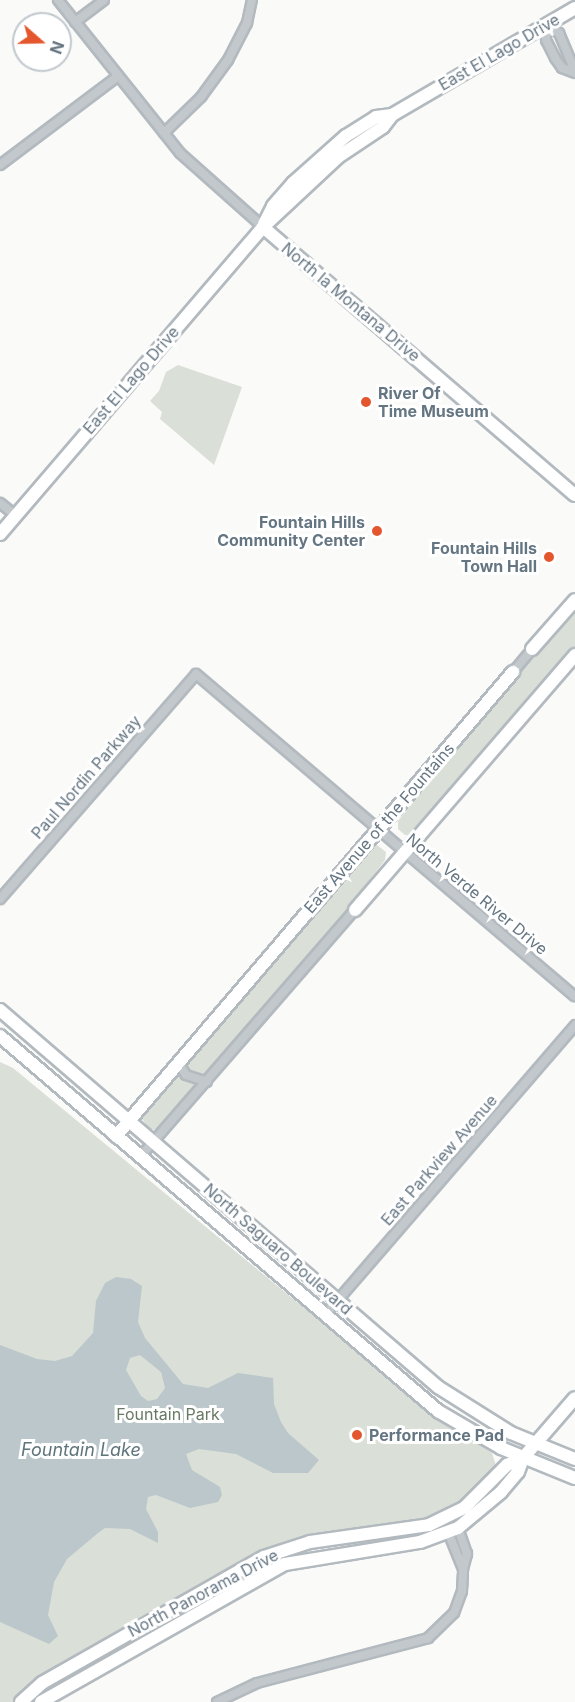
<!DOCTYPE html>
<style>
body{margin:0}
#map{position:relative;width:575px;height:1702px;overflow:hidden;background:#fafaf8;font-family:Inter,sans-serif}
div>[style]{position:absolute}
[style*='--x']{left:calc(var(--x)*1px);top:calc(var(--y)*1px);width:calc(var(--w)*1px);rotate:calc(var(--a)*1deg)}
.green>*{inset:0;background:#dadfd7}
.water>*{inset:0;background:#bbc7cb}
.roads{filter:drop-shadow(2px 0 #b3babf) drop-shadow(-2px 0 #b3babf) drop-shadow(0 2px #b3babf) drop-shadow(0 -2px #b3babf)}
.street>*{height:8px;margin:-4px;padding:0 4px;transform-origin:4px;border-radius:4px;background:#c3c8cc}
.secondary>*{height:12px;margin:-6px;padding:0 6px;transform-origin:6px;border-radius:6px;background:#fff}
.dots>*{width:16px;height:16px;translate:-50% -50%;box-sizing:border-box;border:3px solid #fff;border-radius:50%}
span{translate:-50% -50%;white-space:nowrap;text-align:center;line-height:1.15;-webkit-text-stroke:6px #fff;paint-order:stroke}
.street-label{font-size:16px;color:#657683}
.poi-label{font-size:16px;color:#657683;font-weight:700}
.left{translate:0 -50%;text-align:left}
.right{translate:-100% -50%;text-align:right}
.park-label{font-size:16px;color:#687a64}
.water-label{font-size:18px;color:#60757c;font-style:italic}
.north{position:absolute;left:12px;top:12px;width:60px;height:60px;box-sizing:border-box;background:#fff;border:2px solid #c1c8cd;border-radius:50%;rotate:110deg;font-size:16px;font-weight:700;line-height:24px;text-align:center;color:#657683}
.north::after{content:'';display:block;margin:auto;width:21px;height:27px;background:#e4572e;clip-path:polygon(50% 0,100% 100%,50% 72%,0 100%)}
</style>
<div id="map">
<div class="green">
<div style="clip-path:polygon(178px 365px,242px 387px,214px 465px,160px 419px,162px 412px,150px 401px,159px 391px,166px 372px)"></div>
<div style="clip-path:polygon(575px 609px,575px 647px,413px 835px,405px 835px,398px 829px,398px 821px,453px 751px)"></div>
<div style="clip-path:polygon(377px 845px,386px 852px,385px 860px,331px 930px,203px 1077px,195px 1078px,185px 1068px,186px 1061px,371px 846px)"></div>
<div style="clip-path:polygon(0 1062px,13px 1068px,433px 1414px,492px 1453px,497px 1469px,467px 1501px,437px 1518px,315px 1535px,34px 1683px,15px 1702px,0 1702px)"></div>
<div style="clip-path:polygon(177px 1071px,196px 1086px,158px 1130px,149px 1129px,140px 1116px)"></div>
</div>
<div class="water">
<div style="clip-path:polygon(evenodd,116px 1277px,131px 1279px,142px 1286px,138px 1322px,145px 1338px,183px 1384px,208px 1388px,238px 1373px,273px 1378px,274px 1404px,281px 1422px,288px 1433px,319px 1460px,308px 1473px,273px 1473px,236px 1454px,199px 1449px,186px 1454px,192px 1470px,220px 1487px,222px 1495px,218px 1502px,190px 1508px,156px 1495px,148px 1497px,146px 1509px,158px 1532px,158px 1543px,130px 1529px,105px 1528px,98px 1533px,67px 1559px,54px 1582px,48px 1615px,58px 1636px,49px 1644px,0 1622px,0 1345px,37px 1359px,55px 1361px,72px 1356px,93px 1333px,96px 1301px,105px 1283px,116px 1277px,140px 1355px,161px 1372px,165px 1388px,157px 1399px,148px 1401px,141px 1396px,126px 1370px,130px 1358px,140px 1355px)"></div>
</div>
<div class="roads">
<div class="street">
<div style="--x:58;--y:0;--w:196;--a:51.4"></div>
<div style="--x:180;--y:153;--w:111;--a:41.7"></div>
<div style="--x:75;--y:22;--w:36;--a:-37"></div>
<div style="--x:546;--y:24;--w:16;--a:90"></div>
<div style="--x:546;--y:40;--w:20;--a:63"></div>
<div style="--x:555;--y:58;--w:12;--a:55"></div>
<div style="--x:562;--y:68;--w:14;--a:21"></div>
<div style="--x:546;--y:24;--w:16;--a:35"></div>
<div style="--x:559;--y:33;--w:41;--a:67.2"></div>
<div style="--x:164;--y:133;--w:52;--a:-44.2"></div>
<div style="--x:201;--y:97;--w:46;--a:-53.9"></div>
<div style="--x:228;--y:60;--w:42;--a:-62.8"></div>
<div style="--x:247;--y:23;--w:24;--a:-78"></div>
<div style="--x:0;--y:165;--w:148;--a:-37"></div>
<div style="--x:0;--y:503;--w:21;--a:39"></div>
<div style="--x:513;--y:672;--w:30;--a:-50"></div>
<div style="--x:0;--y:899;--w:298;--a:-48.9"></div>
<div style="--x:196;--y:674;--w:497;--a:40.4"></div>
<div style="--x:182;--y:1059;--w:8;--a:97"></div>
<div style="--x:181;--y:1067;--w:9;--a:58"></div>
<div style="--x:186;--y:1075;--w:22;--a:18"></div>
<div style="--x:140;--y:1157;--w:327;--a:-49"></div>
<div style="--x:325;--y:1315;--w:383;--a:-49.2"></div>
<div style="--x:448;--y:1532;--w:40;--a:68"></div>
<div style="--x:463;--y:1569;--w:16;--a:-75"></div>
<div style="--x:467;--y:1554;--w:28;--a:-109"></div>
<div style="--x:217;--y:1702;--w:44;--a:-25.4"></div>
<div style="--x:257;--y:1683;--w:177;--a:-14.7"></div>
<div style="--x:428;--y:1638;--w:36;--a:-44"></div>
<div style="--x:454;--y:1613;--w:23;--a:-70"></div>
<div style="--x:462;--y:1591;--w:22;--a:-87"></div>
</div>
<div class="secondary">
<div style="--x:264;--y:224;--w:20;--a:-63"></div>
<div style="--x:273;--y:206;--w:30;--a:-49"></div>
<div style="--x:293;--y:183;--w:71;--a:-41.6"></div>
<div style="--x:346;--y:136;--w:36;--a:-32"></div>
<div style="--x:376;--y:117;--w:16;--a:-7"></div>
<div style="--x:392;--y:115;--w:212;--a:-30.3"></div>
<div style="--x:263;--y:227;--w:411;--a:40.7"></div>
<div style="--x:0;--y:534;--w:404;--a:-49.4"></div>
<div style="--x:263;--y:227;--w:103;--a:-43"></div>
<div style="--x:338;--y:157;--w:54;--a:-33.7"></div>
<div style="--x:383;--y:127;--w:15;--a:-53"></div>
<div style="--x:532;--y:649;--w:65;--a:-48.7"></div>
<div style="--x:355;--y:910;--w:337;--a:-49.2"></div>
<div style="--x:0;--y:1010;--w:578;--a:40.72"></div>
<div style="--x:438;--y:1387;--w:86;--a:32.2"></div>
<div style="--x:511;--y:1433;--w:69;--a:22.1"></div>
<div style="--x:0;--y:1036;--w:577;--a:40.57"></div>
<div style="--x:438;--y:1411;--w:73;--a:30.4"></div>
<div style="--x:501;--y:1448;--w:80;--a:22.1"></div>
<div style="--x:116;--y:1136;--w:611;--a:-49.45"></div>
<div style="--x:21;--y:1702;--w:28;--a:-42"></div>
<div style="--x:42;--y:1683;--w:255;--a:-29.6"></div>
<div style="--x:264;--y:1557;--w:48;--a:-18.1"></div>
<div style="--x:310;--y:1542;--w:120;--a:-8.1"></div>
<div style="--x:429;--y:1525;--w:39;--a:-26"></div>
<div style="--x:464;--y:1508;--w:61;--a:-45"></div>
<div style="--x:507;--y:1465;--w:17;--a:-24"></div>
<div style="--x:41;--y:1702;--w:280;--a:-29.5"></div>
<div style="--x:285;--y:1564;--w:137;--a:-9.3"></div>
<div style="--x:420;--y:1542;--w:40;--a:-20.2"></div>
<div style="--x:458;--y:1528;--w:56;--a:-39.9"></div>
<div style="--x:501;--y:1492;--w:26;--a:-50"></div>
<div style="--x:518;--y:1472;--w:15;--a:-70"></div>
<div style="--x:523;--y:1458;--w:79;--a:-49.1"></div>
</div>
</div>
<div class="dots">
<div style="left:366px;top:402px;background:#e4572e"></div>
<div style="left:377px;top:531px;background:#e4572e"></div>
<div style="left:549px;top:557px;background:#e4572e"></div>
<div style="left:357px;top:1435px;background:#e4572e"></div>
</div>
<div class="street-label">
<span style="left:499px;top:52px;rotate:-30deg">East El Lago Drive</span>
<span style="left:351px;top:302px;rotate:40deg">North la Montana Drive</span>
<span style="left:131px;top:380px;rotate:-49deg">East El Lago Drive</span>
<span style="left:86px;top:777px;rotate:-49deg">Paul Nordin Parkway</span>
<span style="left:379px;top:828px;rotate:-49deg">East Avenue of the Fountains</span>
<span style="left:477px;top:894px;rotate:40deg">North Verde River Drive</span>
<span style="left:439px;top:1160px;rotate:-49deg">East Parkview Avenue</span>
<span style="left:278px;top:1249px;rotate:41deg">North Saguaro Boulevard</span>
<span style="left:203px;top:1593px;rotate:-28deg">North Panorama Drive</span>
</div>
<div class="poi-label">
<span class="left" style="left:378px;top:402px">River Of<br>Time Museum</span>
<span class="right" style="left:365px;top:531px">Fountain Hills<br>Community Center</span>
<span class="right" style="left:537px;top:557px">Fountain Hills<br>Town Hall</span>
<span class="left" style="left:369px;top:1435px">Performance Pad</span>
</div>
<div class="park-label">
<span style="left:168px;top:1414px">Fountain Park</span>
</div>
<div class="water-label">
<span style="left:81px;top:1450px">Fountain Lake</span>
</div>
<div class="north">N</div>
</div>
